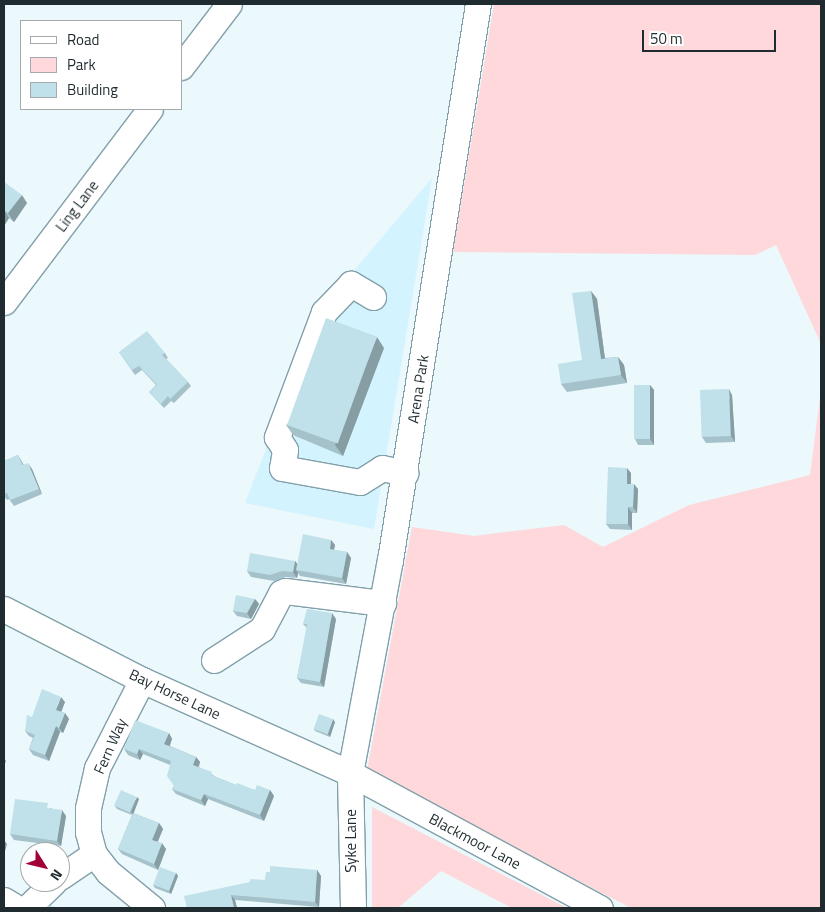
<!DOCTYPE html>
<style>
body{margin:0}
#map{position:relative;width:825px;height:912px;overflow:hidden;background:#ebf8fc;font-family:"Titillium Web",sans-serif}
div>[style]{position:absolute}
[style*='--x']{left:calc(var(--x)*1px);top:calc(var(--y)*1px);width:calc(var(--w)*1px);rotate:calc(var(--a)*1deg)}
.built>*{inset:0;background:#d3f3fe}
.green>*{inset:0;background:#fed8da}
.roads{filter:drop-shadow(1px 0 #82a0aa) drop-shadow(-1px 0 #82a0aa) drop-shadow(0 1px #82a0aa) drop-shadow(0 -1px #82a0aa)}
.minor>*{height:25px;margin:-12.5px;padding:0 12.5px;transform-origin:12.5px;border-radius:12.5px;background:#fff}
.wall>*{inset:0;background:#a5c1c9}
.shaded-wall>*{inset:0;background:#869da4}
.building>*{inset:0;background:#c0e0ea;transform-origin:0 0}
span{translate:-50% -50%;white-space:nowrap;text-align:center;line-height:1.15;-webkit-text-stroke:4px #fff;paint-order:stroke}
.street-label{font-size:15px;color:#1f2b2f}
.frame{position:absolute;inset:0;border:5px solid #1f2b2f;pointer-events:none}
.legend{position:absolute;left:20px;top:20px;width:162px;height:90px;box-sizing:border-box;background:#fff;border:1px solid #a5aaac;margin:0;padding:6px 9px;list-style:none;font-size:15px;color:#1f2b2f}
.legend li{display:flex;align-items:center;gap:10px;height:25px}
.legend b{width:25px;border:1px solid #a5aaac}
.north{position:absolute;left:20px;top:842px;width:50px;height:50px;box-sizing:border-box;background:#fff;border:1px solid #a5aaac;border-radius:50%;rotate:126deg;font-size:14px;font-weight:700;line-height:20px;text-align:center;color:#1f2b2f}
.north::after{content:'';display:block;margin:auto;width:18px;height:22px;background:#a10136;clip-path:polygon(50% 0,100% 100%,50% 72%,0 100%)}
.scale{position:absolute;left:642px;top:30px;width:134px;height:22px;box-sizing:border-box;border:2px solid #1f2b2f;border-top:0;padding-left:6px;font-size:15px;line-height:18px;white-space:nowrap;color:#1f2b2f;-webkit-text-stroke:4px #fff;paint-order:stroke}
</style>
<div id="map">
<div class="built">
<div style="clip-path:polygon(432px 178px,374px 529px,245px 503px,320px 311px)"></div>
</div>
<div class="green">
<div style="clip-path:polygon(494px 4px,821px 4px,821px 344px,776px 245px,755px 255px,453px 252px)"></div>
<div style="clip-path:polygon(821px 390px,821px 908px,631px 908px,367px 771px,412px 527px,474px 536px,564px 525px,603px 547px,689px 505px,810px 475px)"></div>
<div style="clip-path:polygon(372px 807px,567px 908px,512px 908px,441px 871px,398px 908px,372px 908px)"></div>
</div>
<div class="roads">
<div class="minor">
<div style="--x:181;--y:67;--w:79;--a:-52.7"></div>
<div style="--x:373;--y:297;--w:26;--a:-149"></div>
<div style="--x:351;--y:284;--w:39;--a:134"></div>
<div style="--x:324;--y:312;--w:134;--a:110.6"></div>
<div style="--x:277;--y:437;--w:15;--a:58"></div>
<div style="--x:285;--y:450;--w:18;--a:99"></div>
<div style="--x:282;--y:468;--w:79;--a:10.2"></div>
<div style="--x:360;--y:482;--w:26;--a:-32"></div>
<div style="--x:382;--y:468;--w:24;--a:12"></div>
<div style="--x:4;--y:302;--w:242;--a:-52.9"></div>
<div style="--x:4;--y:609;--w:155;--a:27.2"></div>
<div style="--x:142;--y:680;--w:228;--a:24.1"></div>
<div style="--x:350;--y:773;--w:284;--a:28.4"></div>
<div style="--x:214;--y:660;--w:57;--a:-32.9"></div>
<div style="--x:262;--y:629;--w:41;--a:-62.2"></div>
<div style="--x:281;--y:593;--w:4;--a:-27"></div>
<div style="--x:285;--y:591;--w:99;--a:7"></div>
<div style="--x:142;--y:680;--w:99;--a:117.1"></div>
<div style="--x:97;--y:768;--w:41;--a:102.7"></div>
<div style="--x:88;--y:808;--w:24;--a:90"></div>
<div style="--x:88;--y:832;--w:23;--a:75"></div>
<div style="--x:94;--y:854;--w:23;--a:52"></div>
<div style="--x:108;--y:872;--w:57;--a:39.3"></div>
<div style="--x:60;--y:877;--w:41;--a:-34.1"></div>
<div style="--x:4;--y:900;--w:15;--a:32"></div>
<div style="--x:27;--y:908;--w:37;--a:-44"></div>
<div style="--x:353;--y:908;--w:135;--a:-91.3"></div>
<div style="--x:350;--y:773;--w:217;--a:-79.4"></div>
<div style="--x:390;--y:560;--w:563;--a:-81.01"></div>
</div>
</div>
<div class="wall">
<div style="clip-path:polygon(4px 182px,27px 203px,14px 222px,9px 218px,4px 226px)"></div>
<div style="clip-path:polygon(591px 291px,597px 299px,605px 358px,618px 357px,624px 365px,627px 383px,567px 392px,561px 384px,582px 360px)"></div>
<div style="clip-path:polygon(384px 348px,343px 456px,293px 435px,286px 425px)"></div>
<div style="clip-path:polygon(119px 352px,165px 353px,168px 358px,166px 359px,188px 382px,191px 386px,174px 403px,171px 401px,164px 408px,149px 392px,156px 385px,142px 370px,135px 375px)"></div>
<div style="clip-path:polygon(650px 385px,654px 390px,654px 445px,638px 445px,635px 439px)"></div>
<div style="clip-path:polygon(732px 395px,735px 442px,706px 443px,702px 437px)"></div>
<div style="clip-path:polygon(18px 455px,24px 465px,32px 469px,42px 494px,14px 506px,9px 499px,7px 500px,4px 496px,4px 461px)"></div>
<div style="clip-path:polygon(631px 473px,631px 484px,638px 489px,637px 513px,632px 513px,632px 530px,610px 529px,606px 524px)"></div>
<div style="clip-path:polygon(331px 540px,335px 545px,334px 550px,347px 552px,351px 558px,346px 584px,300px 576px,298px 573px,297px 578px,286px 577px,274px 581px,251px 577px,247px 571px,295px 561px,297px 564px)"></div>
<div style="clip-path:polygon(255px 599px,259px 604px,251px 619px,237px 616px,233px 611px)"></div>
<div style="clip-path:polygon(336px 619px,324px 687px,301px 683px,297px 678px,307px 628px,303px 624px)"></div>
<div style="clip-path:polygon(65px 702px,61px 712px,65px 713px,69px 719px,63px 733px,60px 732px,49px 761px,33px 755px,29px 749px,33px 738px,29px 736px,25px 731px,32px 717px)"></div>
<div style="clip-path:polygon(335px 722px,330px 737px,315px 731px,314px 729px)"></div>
<div style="clip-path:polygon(169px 733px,172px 739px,170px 746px,196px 757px,200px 762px,199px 767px,216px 777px,236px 785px,255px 790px,270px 790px,274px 796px,264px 821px,208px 799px,205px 806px,176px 794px,172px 789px,174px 786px,170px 765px,143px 754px,140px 760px,128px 755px,124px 749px)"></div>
<div style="clip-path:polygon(139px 799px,133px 813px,159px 823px,163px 829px,158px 842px,166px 849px,158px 870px,122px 854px,118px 849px,132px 815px,117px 809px,115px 806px)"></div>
<div style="clip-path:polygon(51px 808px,66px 816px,61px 846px,14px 840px,10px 834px)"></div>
<div style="clip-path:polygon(317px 870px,321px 876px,319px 907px,235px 900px,237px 908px,187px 908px,265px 880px,270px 872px)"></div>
<div style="clip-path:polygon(176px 873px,178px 876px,171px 894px,155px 888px,153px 885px)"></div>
</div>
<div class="shaded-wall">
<div style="clip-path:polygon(22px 195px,27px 203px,14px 222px,8px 213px)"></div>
<div style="clip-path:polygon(4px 210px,9px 218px,4px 226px)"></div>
<div style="clip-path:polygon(591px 291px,597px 299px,606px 367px,601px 359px)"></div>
<div style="clip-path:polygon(377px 337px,384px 348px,343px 456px,335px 445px)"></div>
<div style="clip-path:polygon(618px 357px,624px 365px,627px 383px,621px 375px)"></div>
<div style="clip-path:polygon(650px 385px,654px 390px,654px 445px,650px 439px)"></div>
<div style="clip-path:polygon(729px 389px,732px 395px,735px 442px,731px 436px)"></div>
<div style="clip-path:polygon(28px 463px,32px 469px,42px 494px,39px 489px)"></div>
<div style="clip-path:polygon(627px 468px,631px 473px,631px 489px,627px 484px)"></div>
<div style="clip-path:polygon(634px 484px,638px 489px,637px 513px,633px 507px)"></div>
<div style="clip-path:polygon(628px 507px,632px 513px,632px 530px,628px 524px)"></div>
<div style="clip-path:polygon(331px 540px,335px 545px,333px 554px,330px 549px)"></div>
<div style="clip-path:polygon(347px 552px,351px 558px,346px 584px,342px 578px)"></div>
<div style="clip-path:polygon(295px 561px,299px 566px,296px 570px,298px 573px,297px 578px,293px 572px)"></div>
<div style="clip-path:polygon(255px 599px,259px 604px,251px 619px,247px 613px)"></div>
<div style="clip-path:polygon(332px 613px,336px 619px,324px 687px,320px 682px)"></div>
<div style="clip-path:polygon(61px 697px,65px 702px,60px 715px,56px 710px)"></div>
<div style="clip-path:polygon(65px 713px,69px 719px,63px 733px,59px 728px)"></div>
<div style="clip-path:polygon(333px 719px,335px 722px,330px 737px,328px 734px)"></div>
<div style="clip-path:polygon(56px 726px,60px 732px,49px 761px,45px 755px)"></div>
<div style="clip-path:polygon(169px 733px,172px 739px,168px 750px,164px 744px)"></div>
<div style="clip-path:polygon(139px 749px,143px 754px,140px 760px,137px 754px)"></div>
<div style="clip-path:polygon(196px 757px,200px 762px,197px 770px,193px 765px)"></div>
<div style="clip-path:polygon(4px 758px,6px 761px,4px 766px)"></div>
<div style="clip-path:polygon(270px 790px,274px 796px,264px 821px,260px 815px)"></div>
<div style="clip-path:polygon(204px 794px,208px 799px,205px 806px,201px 800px)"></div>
<div style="clip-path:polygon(137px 797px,139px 799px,133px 815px,131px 812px)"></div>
<div style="clip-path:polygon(62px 810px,66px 816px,61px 846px,57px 841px)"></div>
<div style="clip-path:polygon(159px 823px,163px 829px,156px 845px,152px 840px)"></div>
<div style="clip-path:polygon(4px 840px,7px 844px,4px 855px)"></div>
<div style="clip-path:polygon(162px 843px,166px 849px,158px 870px,154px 864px)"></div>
<div style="clip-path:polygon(317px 870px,321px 876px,319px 907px,315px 902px)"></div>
<div style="clip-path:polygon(176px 873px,178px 876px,171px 894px,169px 891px)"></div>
<div style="clip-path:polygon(231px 895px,235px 900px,237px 908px,234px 908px)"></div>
</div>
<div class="building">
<div style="clip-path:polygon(4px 182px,22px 195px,8px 213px,4px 210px)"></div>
<div style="clip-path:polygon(591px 291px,601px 359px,618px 357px,621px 375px,561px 384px,558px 364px,582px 360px,572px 293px)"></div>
<div style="left:326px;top:318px;width:54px;height:114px;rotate:20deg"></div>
<div style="clip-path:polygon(147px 331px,165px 353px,162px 355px,188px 382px,170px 399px,168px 396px,161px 404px,149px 392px,157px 385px,139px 366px,132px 370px,119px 352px)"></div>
<div style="left:634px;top:385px;width:16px;height:54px"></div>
<div style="left:729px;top:389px;width:47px;height:29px;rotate:88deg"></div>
<div style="clip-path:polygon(18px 455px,22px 465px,28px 463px,39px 489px,10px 500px,7px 493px,4px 494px,4px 461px)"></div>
<div style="clip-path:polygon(608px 467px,627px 468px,627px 484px,634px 484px,633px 507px,628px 507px,628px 524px,606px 524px)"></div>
<div style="clip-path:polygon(303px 534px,331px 540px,330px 549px,347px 552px,342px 578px,296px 570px)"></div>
<div style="clip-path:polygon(250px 553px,295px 561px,293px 572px,282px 571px,270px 575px,247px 571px)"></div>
<div style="clip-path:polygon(236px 595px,255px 599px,247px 613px,233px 611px)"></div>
<div style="clip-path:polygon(307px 609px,332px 613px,320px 682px,297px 678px,307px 624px,303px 624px)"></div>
<div style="clip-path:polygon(42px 689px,61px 697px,56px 710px,65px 713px,59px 728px,56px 726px,45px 755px,29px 749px,35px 735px,25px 731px,27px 715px,32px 717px)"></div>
<div style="left:319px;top:714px;width:15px;height:16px;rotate:20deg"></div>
<div style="clip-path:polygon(135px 720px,169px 733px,164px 744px,196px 757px,193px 765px,212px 772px,211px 775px,236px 785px,237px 783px,255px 790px,257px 785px,270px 790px,260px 815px,204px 794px,201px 800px,172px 789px,174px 786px,167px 776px,171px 761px,139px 749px,137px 754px,124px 749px)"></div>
<div style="left:121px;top:790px;width:17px;height:17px;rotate:24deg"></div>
<div style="clip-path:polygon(15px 799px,48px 803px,47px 808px,62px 810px,57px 841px,10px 834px)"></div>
<div style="clip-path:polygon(133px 813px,159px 823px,152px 840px,162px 843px,154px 864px,118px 849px)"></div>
<div style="clip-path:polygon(270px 866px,317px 870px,315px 902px,231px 895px,234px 908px,187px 908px,184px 896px,250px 882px,250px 879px,265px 880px,266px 872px,270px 872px)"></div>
<div style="left:160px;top:867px;width:17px;height:19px;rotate:21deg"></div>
<div style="clip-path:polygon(47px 906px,66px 908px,46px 908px)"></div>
</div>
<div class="street-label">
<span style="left:77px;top:206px;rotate:-53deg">Ling Lane</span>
<span style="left:418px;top:389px;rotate:-81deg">Arena Park</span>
<span style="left:175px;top:694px;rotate:25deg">Bay Horse Lane</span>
<span style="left:110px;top:746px;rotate:-66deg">Fern Way</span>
<span style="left:351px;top:841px;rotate:-90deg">Syke Lane</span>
<span style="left:475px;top:841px;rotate:28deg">Blackmoor Lane</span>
</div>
<div class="frame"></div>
<ul class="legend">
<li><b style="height:6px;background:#fff"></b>Road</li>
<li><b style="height:14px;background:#fed8da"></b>Park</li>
<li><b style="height:14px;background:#c0e0ea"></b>Building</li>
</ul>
<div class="north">N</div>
<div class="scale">50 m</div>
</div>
